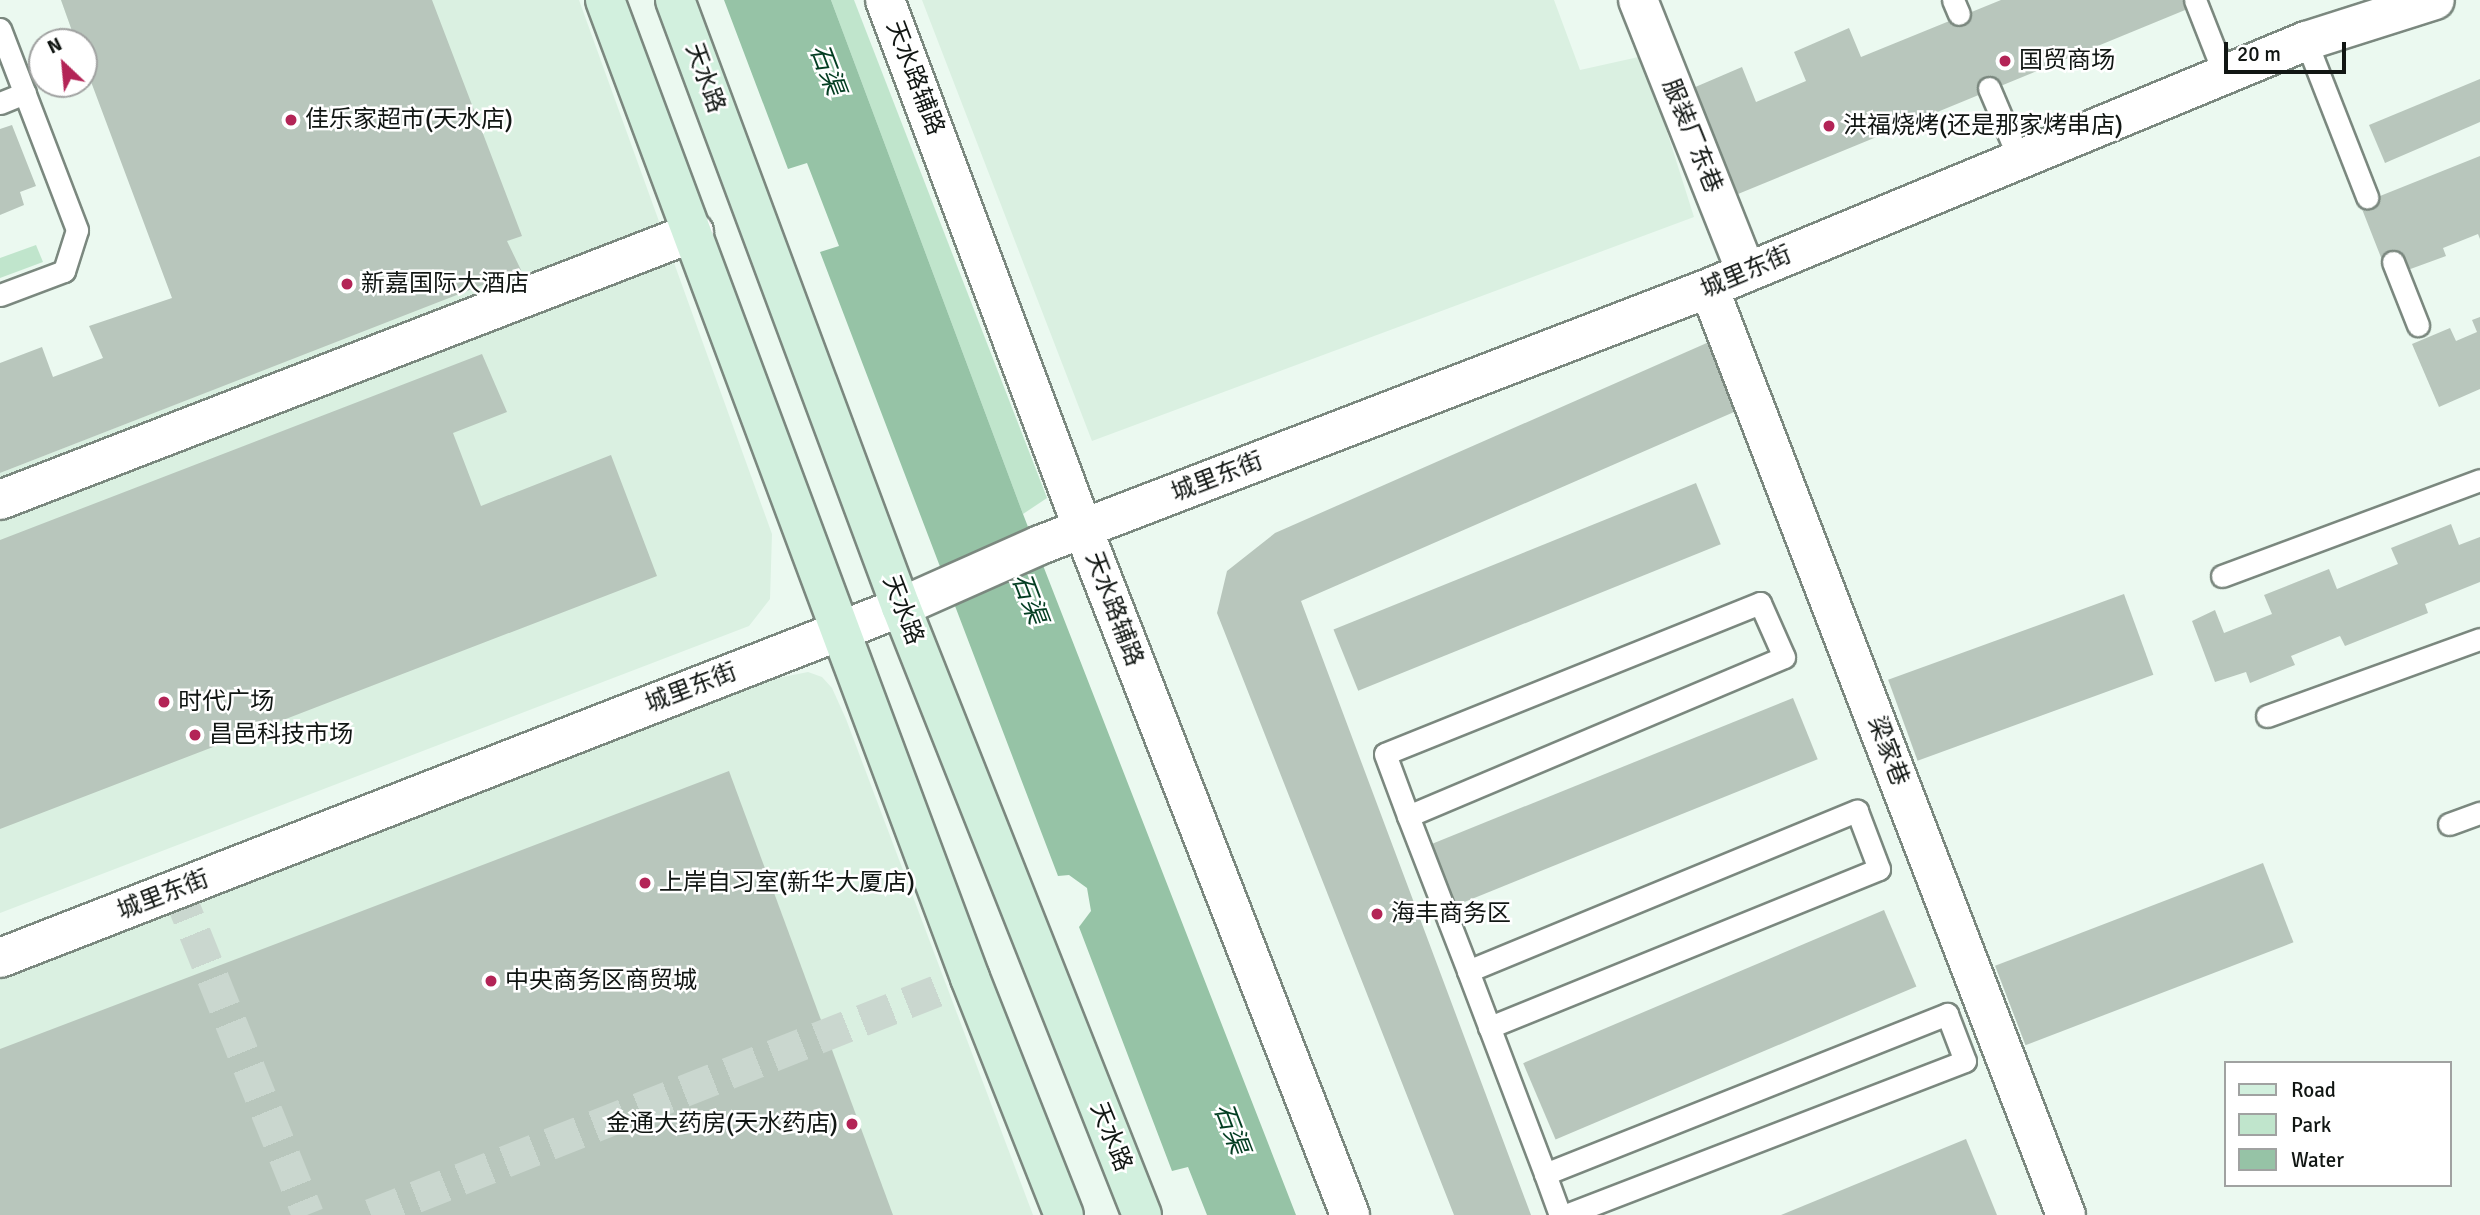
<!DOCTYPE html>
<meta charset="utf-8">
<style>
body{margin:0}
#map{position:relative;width:2480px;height:1215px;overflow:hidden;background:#ebf9f0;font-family:Signika,"Noto Sans SC",sans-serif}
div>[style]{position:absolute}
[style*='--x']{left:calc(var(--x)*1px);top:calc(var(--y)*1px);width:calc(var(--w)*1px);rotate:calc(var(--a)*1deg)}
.built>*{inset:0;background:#daf0e1}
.green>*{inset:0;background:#c0e5cc}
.water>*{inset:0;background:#96c3a6}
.building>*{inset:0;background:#b8c6bc;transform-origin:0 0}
.pedestrian-tunnel>*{height:32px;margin-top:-16px;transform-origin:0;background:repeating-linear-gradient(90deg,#cad7cf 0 32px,transparent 0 48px)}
.roads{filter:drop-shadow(2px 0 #7b887f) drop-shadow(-2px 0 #7b887f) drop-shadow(0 2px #7b887f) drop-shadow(0 -2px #7b887f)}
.service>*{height:21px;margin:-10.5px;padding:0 10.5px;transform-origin:10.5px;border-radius:10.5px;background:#fff}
.minor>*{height:38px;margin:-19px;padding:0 19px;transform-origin:19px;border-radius:19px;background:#fff}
.tertiary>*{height:38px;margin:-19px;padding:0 19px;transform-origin:19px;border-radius:19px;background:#fff}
.secondary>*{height:38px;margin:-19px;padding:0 19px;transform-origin:19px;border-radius:19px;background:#d2f0de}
.dots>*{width:19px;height:19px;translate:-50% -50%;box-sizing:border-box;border:4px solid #fff;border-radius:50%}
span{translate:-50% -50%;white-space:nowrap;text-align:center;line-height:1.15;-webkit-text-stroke:5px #fff;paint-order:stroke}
.poi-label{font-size:24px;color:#111613}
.left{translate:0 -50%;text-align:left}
.right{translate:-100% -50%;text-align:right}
.street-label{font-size:24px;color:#111613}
.water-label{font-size:26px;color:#033d21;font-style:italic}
.legend{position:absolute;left:2224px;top:1061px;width:228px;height:126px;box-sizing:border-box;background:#fff;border:2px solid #a0a2a1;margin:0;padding:9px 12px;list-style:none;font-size:21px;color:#111613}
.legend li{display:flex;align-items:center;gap:14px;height:35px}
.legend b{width:35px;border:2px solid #a0a2a1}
.north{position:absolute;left:28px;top:28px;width:70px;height:70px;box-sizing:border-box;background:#fff;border:2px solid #a0a2a1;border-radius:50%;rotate:334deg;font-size:19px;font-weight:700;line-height:28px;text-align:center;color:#111613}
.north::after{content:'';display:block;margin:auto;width:24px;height:32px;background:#b32456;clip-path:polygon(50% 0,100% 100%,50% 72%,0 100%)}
.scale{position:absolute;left:2224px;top:42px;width:122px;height:32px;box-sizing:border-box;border:4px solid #111613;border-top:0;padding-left:9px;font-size:21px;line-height:24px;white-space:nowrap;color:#111613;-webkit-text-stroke:5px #fff;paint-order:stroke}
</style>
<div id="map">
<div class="built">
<div style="clip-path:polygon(61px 0,579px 0,772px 534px,770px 599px,749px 626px,0 913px,0 473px,207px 392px,84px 42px,76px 42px)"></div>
<div style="clip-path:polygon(922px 0,1554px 0,1580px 70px,1643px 56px,1694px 217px,1092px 441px)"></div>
<div style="clip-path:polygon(808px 672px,822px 677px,832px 688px,846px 719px,1033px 1215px,0 1215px,0 976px,778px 678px)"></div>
</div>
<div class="green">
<div style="clip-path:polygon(831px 0,854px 0,1047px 498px,1023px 514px)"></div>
<div style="clip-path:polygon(36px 245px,43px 262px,0 278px,0 258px)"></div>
</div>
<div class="water">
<div style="clip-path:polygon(724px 0,831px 0,1023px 514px,1296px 1215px,1207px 1215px,1188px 1167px,1172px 1171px,1079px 927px,1091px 911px,1087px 888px,1069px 875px,1058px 876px,820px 252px,839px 246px,807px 163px,788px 169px)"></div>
</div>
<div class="building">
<div style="clip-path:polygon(61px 0,432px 0,522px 236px,507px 241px,521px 270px,0 473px,0 363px,42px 347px,53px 377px,103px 358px,89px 326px,172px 298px,84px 63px,84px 42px,76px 42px)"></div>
<div style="clip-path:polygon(2001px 0,2187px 0,2190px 8px,1738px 194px,1693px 88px,1742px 67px,1756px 102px,1806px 81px,1794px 52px,1849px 28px,1861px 57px)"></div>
<div style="clip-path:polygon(2480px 79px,2480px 122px,2385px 163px,2369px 125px)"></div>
<div style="clip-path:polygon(12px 125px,36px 186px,20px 192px,24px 205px,0 215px,0 129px)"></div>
<div style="clip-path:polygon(2480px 156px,2480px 239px,2478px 234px,2443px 248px,2446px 256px,2405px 271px,2384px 265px,2360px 204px)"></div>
<div style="clip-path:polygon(2480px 317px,2480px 389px,2439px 407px,2412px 344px,2450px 328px,2456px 341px,2477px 332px,2472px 320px)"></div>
<div style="clip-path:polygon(1709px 342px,1734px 412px,1301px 601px,1531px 1215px,1454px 1215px,1217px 613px,1227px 571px,1275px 533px)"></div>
<div style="clip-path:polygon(482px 354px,507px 412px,453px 433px,481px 506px,611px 455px,657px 576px,0 829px,0 540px)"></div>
<div style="left:1696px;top:483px;width:66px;height:391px;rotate:68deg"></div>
<div style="clip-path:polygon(2451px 524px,2459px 545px,2480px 537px,2480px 582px,2425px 604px,2428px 613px,2345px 646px,2340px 636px,2291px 656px,2295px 665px,2250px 683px,2246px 672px,2215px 682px,2192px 621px,2215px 610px,2224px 633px,2272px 614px,2264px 595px,2329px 569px,2337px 589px,2398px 564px,2391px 548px)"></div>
<div style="left:2124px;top:594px;width:86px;height:251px;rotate:70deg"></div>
<div style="left:1793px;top:698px;width:66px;height:391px;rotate:68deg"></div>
<div style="clip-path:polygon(729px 771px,893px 1215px,0 1215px,0 1049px)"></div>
<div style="left:2263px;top:863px;width:85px;height:287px;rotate:69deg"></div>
<div style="left:1884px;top:910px;width:83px;height:392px;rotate:67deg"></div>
<div style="clip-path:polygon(1966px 1139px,1997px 1215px,1781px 1215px)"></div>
</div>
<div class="pedestrian-tunnel">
<div style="--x:177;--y:889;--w:351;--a:68.1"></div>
<div style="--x:371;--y:1215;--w:644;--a:-21.59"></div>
</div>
<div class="roads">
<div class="service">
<div style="--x:1953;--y:0;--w:15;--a:67"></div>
<div style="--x:2195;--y:0;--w:82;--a:68.5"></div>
<div style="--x:0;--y:29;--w:215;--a:69"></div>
<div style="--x:77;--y:230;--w:43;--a:107.6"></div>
<div style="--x:64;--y:271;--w:68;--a:159.4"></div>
<div style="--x:2306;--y:41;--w:168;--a:68.6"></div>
<div style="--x:1989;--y:88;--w:79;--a:67"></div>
<div style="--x:0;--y:103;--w:27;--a:-22"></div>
<div style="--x:2393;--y:262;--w:68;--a:68.4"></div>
<div style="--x:2222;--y:576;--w:275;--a:-20.4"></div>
<div style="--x:2267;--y:716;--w:226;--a:-19.9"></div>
<div style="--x:1408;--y:816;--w:408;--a:-22.9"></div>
<div style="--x:1784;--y:657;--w:59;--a:-114"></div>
<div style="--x:1760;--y:603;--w:404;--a:158.1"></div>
<div style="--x:1385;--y:754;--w:66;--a:69.6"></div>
<div style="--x:1408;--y:816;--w:166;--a:68.8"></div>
<div style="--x:1468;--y:971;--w:217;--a:69.2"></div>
<div style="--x:1545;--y:1174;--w:44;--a:69.9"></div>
<div style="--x:2449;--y:824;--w:33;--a:-20"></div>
<div style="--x:1468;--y:971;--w:421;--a:-22.4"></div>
<div style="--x:1857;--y:811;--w:62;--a:69.2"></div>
<div style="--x:1879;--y:869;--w:421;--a:157.9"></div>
<div style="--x:1545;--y:1174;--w:433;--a:-21.7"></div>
<div style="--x:1947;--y:1014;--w:50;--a:69"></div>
<div style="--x:1965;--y:1061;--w:428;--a:158.9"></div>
</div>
<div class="minor">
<div style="--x:1638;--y:0;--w:292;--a:68.3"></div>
<div style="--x:1709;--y:288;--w:993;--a:68.94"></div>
<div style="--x:0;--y:500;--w:744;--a:-21.11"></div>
</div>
<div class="tertiary">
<div style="--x:885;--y:0;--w:565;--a:69.48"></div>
<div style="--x:1083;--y:529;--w:736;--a:68.73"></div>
<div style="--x:0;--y:958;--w:967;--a:-21.28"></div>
<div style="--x:901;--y:607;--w:152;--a:-24"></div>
<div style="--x:1040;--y:545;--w:717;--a:-21.01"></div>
<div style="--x:1709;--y:288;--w:646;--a:-22.48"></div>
<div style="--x:2306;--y:41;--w:135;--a:-17.6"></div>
</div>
<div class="secondary">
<div style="--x:605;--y:0;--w:1044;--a:69.53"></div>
<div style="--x:970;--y:978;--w:255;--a:68.4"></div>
<div style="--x:675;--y:0;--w:648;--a:69.58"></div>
<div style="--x:901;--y:607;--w:654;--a:68.38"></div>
</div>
</div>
<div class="dots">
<div style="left:2005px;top:61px;background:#b32456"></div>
<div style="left:291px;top:120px;background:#b32456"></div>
<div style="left:1829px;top:126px;background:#b32456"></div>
<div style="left:347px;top:284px;background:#b32456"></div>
<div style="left:164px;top:702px;background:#b32456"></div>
<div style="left:195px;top:735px;background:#b32456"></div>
<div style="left:645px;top:883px;background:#b32456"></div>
<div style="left:1377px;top:914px;background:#b32456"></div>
<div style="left:491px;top:981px;background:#b32456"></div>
<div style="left:852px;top:1124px;background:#b32456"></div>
</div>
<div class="poi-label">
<span class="left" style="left:2019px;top:61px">国贸商场</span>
<span class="left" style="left:305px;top:120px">佳乐家超市(天水店)</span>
<span class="left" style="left:1843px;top:126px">洪福烧烤(还是那家烤串店)</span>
<span class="left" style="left:361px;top:284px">新嘉国际大酒店</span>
<span class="left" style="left:178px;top:702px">时代广场</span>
<span class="left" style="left:209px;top:735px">昌邑科技市场</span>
<span class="left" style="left:659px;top:883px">上岸自习室(新华大厦店)</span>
<span class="left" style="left:1391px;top:914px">海丰商务区</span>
<span class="left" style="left:505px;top:981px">中央商务区商贸城</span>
<span class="right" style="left:838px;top:1124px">金通大药房(天水药店)</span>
</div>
<div class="street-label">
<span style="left:705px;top:78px;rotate:70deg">天水路</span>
<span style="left:915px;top:78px;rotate:69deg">天水路辅路</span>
<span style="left:1692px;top:136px;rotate:68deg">服装厂东巷</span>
<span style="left:1746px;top:272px;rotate:-23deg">城里东街</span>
<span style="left:1217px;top:477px;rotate:-21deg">城里东街</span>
<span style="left:1114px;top:609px;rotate:69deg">天水路辅路</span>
<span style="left:903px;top:610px;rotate:69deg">天水路</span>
<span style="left:691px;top:688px;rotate:-21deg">城里东街</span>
<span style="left:1888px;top:751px;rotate:69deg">梁家巷</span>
<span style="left:163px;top:895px;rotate:-21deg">城里东街</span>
<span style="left:1111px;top:1137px;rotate:68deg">天水路</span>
</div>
<div class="water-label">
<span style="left:826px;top:70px;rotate:69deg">石渠</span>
<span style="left:1028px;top:599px;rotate:69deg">石渠</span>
<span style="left:1230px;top:1129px;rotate:69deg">石渠</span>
</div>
<ul class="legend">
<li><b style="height:9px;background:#d2f0de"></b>Road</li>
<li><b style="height:19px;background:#c0e5cc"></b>Park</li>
<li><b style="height:19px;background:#96c3a6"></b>Water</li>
</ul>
<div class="north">N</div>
<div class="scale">20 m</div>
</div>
